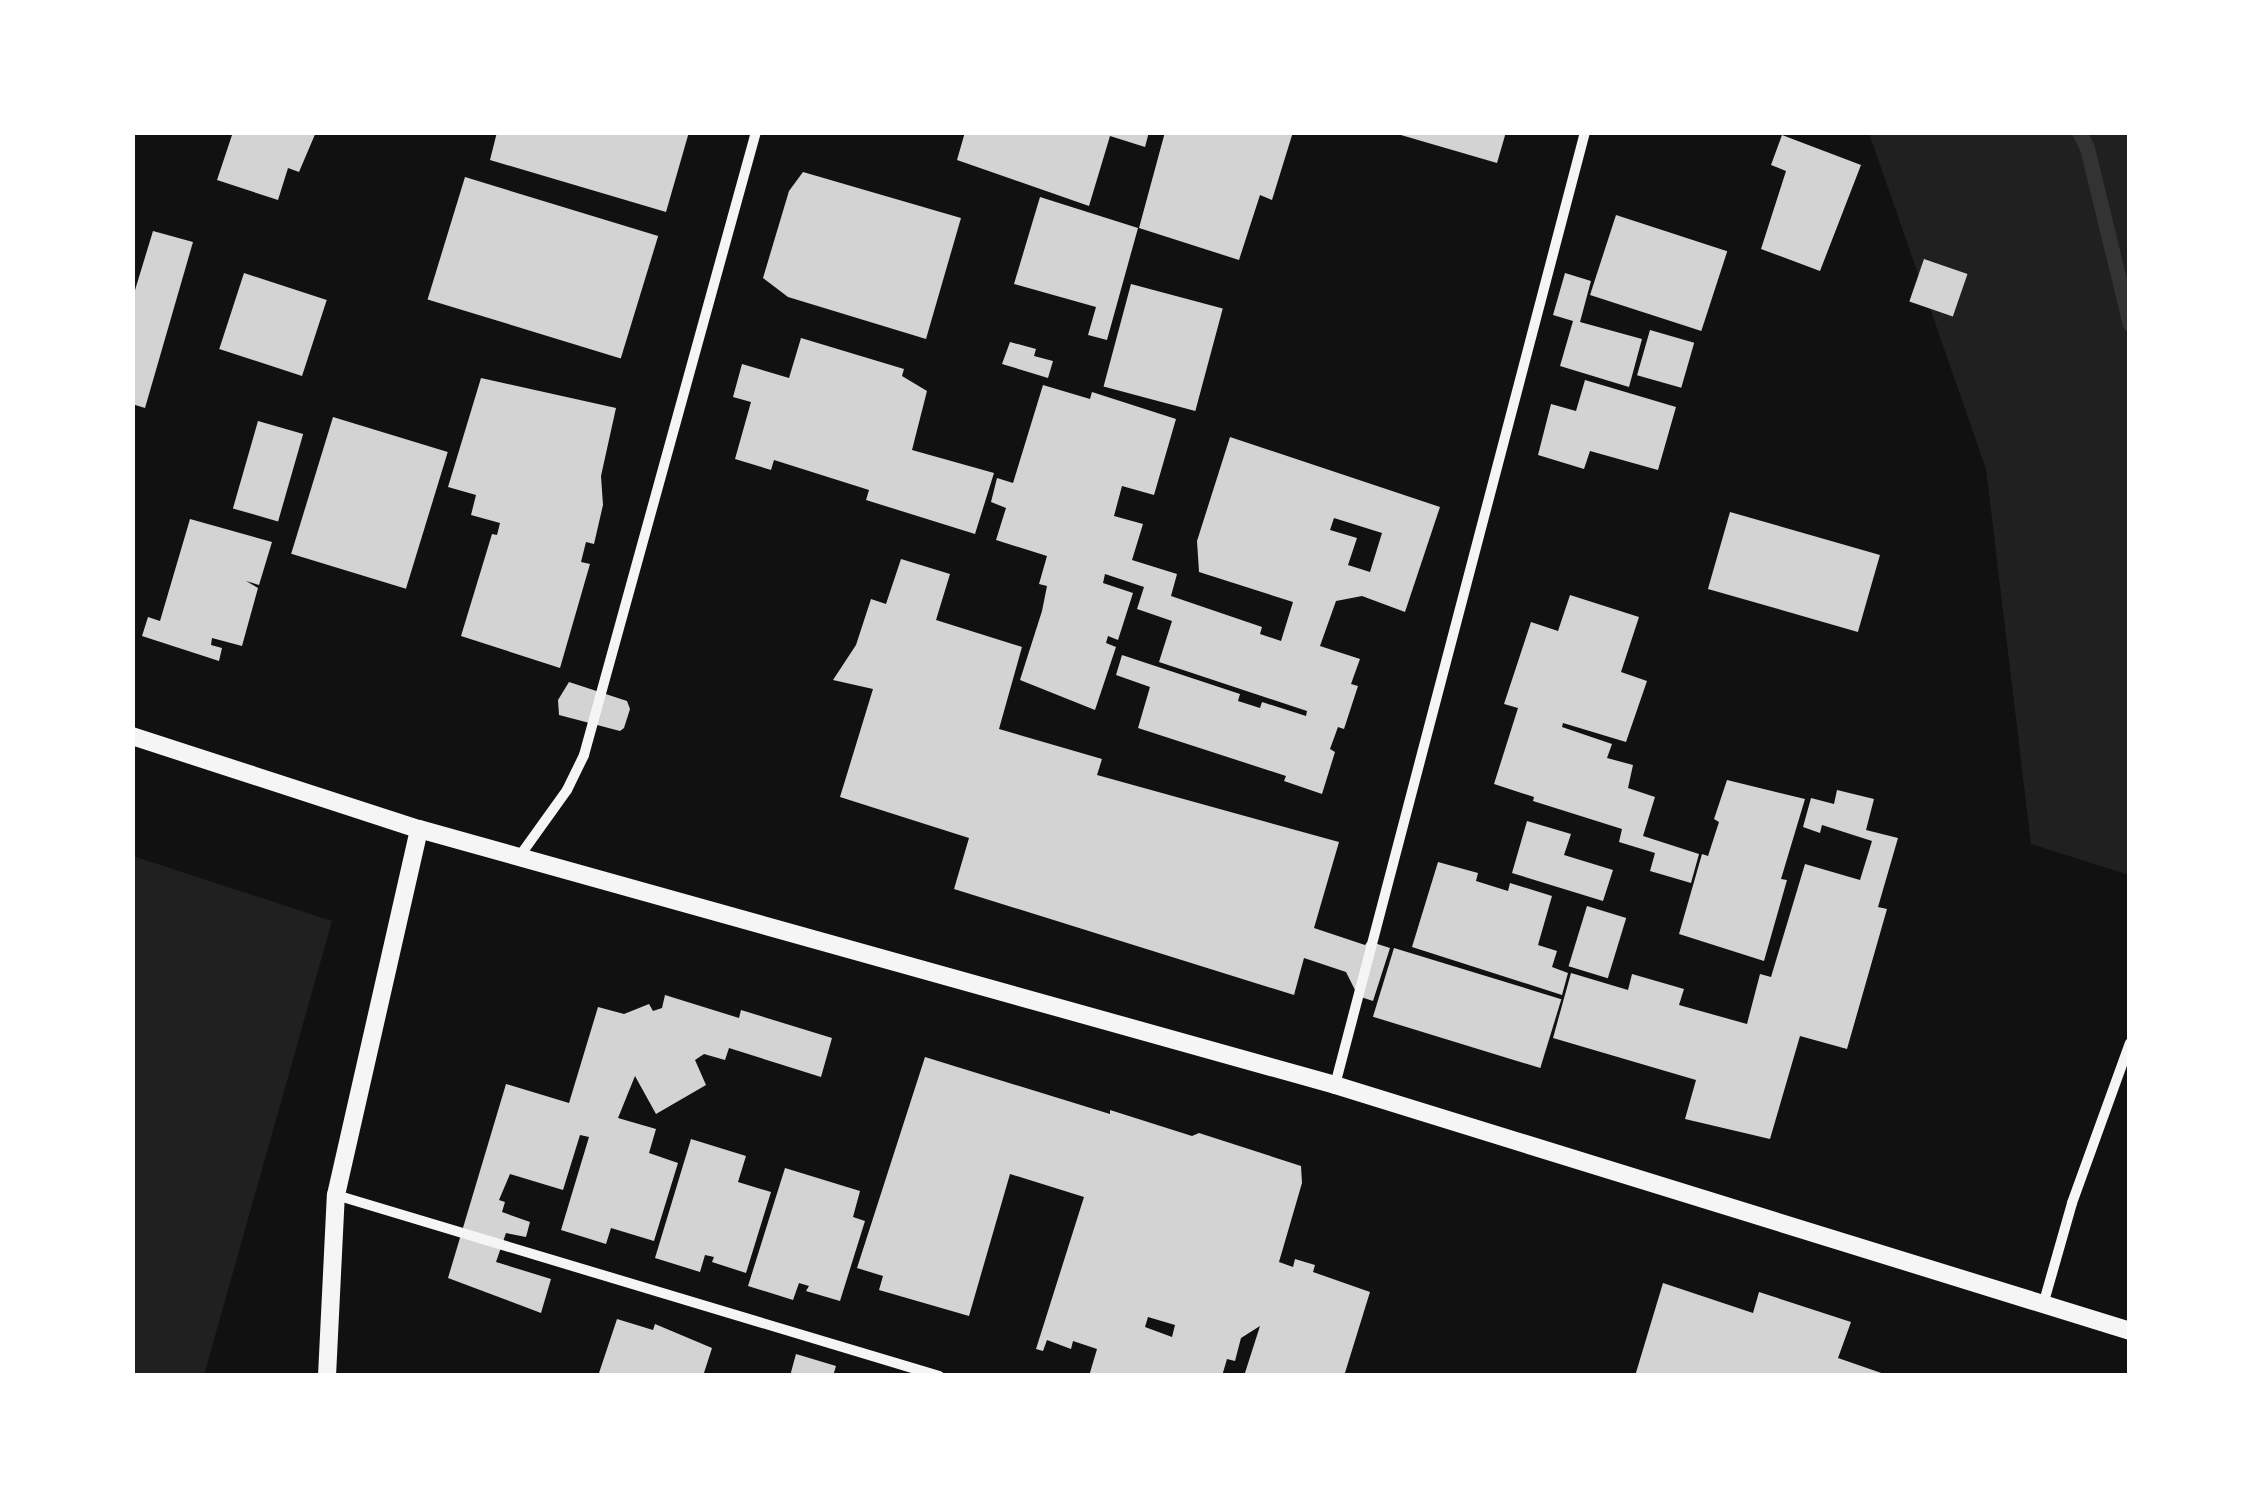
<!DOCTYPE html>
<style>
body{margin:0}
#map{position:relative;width:2262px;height:1508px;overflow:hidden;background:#111;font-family:Rubik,sans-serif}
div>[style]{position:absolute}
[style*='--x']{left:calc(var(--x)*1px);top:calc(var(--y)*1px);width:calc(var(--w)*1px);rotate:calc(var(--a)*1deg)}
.green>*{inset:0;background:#202020}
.stream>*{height:15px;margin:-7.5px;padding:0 7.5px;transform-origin:7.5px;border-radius:7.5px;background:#333}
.building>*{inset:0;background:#d3d3d3;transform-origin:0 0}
.minor>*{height:10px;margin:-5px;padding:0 5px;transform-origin:5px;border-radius:5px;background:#f5f5f5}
.tertiary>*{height:18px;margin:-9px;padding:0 9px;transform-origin:9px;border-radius:9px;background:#f5f5f5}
span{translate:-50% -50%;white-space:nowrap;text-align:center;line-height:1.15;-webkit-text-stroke:8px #fff;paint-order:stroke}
.frame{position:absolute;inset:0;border:135px solid #fff;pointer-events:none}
</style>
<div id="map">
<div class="green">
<div style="clip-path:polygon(1869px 133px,2129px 133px,2129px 875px,2031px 844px,1986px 469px)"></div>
<div style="clip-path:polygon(133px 856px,332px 921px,204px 1375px,133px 1375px)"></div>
</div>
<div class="stream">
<div style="--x:2079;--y:132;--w:18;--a:63"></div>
<div style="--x:2087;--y:148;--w:181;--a:76.3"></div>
</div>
<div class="building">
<div style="clip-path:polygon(233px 132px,316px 132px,299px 172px,288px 168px,278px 200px,217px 180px)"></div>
<div style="clip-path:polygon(497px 132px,689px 132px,666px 212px,490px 160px)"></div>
<div style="clip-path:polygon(965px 132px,1085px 134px,1149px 132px,1145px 147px,1110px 136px,1089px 206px,957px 160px)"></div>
<div style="clip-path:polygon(1165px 132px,1293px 132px,1272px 200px,1260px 195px,1239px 260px,1139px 228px)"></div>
<div style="clip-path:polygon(1506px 132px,1497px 163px,1394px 133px,1394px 132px)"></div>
<div style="clip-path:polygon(1782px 135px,1861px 165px,1820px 271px,1761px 249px,1786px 171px,1771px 165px)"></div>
<div style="clip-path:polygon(803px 172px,961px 218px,926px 339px,788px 297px,763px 278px,789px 191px)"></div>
<div style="left:465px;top:177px;width:202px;height:128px;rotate:17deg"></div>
<div style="clip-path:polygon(1040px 197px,1138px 228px,1107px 340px,1088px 335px,1096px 307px,1014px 284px)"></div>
<div style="left:1616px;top:215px;width:117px;height:84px;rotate:18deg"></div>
<div style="clip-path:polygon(153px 231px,193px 242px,145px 408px,132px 404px,132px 300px)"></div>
<div style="left:1924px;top:259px;width:46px;height:45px;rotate:19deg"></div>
<div style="left:244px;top:273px;width:87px;height:80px;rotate:18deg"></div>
<div style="clip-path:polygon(1565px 273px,1591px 281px,1580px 322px,1642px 339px,1629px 387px,1560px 366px,1573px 321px,1553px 315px)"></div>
<div style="left:1131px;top:284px;width:95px;height:106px;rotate:15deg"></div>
<div style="left:1650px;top:330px;width:46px;height:47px;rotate:16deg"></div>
<div style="clip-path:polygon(801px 338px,904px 369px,902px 376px,927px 391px,912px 450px,994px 473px,975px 534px,866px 500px,869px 490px,774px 460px,771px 470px,735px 459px,751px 402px,733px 397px,742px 364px,789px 378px)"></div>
<div style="clip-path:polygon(1010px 342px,1036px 349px,1034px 356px,1053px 361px,1048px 378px,1002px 364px)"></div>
<div style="clip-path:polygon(481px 378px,616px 408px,601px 476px,603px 505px,594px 544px,586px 542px,581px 562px,590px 564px,560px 668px,461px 636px,492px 534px,497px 535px,500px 523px,471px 515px,476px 495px,448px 487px)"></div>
<div style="clip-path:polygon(1585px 380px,1676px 407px,1658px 470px,1590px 451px,1584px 469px,1538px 455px,1551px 404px,1576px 411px)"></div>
<div style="clip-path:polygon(evenodd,1043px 385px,1090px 399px,1092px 392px,1176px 419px,1154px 495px,1122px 486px,1114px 516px,1143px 524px,1132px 560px,1177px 574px,1171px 596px,1262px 627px,1260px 634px,1281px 641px,1293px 602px,1199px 572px,1197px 541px,1230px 437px,1440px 507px,1405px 612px,1362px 596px,1336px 601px,1320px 646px,1360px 659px,1351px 684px,1358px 686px,1344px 729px,1338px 727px,1330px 749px,1335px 752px,1322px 794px,1284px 781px,1286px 776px,1138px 728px,1150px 687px,1116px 675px,1122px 655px,1240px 694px,1238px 701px,1260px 708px,1262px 702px,1306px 716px,1307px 711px,1159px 662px,1172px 621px,1137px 609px,1144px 587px,1105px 574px,1103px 583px,1133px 593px,1118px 640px,1108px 636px,1106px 643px,1116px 647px,1095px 710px,1020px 680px,1042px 611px,1047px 586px,1039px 584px,1047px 556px,996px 540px,1006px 508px,991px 502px,997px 478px,1013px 483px,1043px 385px,1334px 518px,1382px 533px,1370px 572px,1348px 565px,1357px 538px,1330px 530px,1334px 518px)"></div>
<div style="left:333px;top:417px;width:120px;height:143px;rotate:17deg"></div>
<div style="left:258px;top:421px;width:47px;height:91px;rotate:16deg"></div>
<div style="left:1730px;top:512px;width:156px;height:80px;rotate:16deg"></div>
<div style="clip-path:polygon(190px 519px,272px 542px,259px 585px,246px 581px,258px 588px,242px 646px,212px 638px,211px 645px,222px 648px,219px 661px,142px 636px,148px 617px,160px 621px)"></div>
<div style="clip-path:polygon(901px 559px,950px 574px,936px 620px,1022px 647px,999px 729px,1102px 759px,1097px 775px,1339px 842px,1314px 928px,1365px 945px,1368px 941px,1390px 948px,1373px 1001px,1358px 996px,1346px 972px,1304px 958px,1294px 995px,954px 889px,969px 838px,840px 797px,873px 689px,833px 680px,856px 645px,871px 599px,886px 604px)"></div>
<div style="clip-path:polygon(1570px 595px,1639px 617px,1621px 672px,1647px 681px,1626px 742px,1563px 723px,1562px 727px,1612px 744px,1607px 758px,1633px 765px,1628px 788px,1655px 797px,1643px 836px,1699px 854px,1691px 883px,1650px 871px,1655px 853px,1619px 842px,1622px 829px,1533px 801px,1534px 797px,1494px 784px,1518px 708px,1504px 704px,1531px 622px,1558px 631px)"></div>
<div style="clip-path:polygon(569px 682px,627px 701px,630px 709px,624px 728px,620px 731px,559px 715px,558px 700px)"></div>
<div style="clip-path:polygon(1727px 780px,1805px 799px,1781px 879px,1787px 880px,1764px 961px,1679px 934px,1702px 854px,1708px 856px,1719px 822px,1714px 819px)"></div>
<div style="clip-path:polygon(1837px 790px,1874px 799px,1866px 830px,1898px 838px,1878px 907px,1887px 909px,1847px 1049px,1800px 1036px,1770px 1139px,1685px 1119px,1696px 1080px,1553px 1038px,1571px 973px,1628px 990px,1632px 974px,1684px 989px,1679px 1005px,1747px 1024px,1760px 974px,1771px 977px,1805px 864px,1860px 880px,1872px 841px,1822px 825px,1820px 833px,1803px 827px,1811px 798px,1834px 804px)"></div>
<div style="clip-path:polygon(1527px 821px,1571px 834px,1564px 855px,1613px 870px,1603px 901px,1512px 873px)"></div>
<div style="clip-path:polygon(1438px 862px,1478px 873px,1476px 881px,1508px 891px,1510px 883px,1552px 896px,1538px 945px,1557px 951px,1552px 967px,1568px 973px,1562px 995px,1412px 947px)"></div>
<div style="left:1587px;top:906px;width:41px;height:63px;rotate:17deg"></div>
<div style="left:1394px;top:948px;width:175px;height:72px;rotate:17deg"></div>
<div style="clip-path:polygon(665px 995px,739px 1018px,741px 1010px,832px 1038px,821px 1077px,729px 1048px,725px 1060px,704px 1054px,695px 1060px,706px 1085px,656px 1114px,635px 1076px,618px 1118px,656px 1129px,649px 1153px,678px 1163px,654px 1241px,611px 1228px,606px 1244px,561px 1230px,589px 1137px,580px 1135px,563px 1190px,510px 1174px,499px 1200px,505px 1202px,502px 1212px,530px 1222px,526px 1237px,506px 1233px,496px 1262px,551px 1279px,541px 1313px,448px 1278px,506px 1084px,569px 1103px,598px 1007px,624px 1014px,649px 1004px,653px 1011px,662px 1008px)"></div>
<div style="clip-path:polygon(evenodd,925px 1057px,1110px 1114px,1110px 1110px,1192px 1136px,1199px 1133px,1301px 1166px,1302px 1183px,1279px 1262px,1293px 1267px,1295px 1259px,1315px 1265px,1313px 1272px,1370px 1292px,1344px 1376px,1244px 1376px,1260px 1326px,1241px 1338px,1235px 1361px,1227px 1359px,1222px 1376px,1089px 1376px,1097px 1349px,1073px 1341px,1071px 1349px,1047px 1340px,1043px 1351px,1036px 1349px,1084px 1197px,1010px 1174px,969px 1316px,879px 1290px,883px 1276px,857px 1268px,925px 1057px,1148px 1317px,1175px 1325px,1172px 1337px,1145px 1327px,1148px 1317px)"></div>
<div style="clip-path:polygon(691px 1139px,746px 1156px,738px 1182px,771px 1192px,746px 1273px,712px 1262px,714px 1257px,705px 1255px,700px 1272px,655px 1258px)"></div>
<div style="clip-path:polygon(785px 1168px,860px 1191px,853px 1217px,865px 1221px,840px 1301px,806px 1291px,809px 1286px,799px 1283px,793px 1300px,748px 1286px)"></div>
<div style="clip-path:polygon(1663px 1283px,1753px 1313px,1759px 1292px,1851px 1322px,1838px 1358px,1890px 1376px,1635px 1376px)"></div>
<div style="clip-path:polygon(617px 1319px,653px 1330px,655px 1324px,712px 1348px,703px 1376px,598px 1376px)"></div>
<div style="clip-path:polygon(796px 1354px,836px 1366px,833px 1376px,790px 1376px)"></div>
</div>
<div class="minor">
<div style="--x:519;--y:857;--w:82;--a:-54.4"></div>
<div style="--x:567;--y:790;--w:39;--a:-64"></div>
<div style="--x:584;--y:755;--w:646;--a:-74.57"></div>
<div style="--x:1335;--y:1085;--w:985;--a:-75.3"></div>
<div style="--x:336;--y:1195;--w:630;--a:16.71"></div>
<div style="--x:2043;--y:1305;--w:106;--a:-74.1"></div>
<div style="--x:2072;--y:1203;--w:170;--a:-70.1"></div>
</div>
<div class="tertiary">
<div style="--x:132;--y:736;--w:302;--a:18"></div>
<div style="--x:419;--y:829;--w:951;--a:15.61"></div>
<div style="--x:1335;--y:1085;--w:832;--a:17.19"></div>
<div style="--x:327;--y:1376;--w:181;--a:-87.2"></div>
<div style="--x:336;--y:1195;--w:375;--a:-77.2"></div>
</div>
<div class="frame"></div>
</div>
